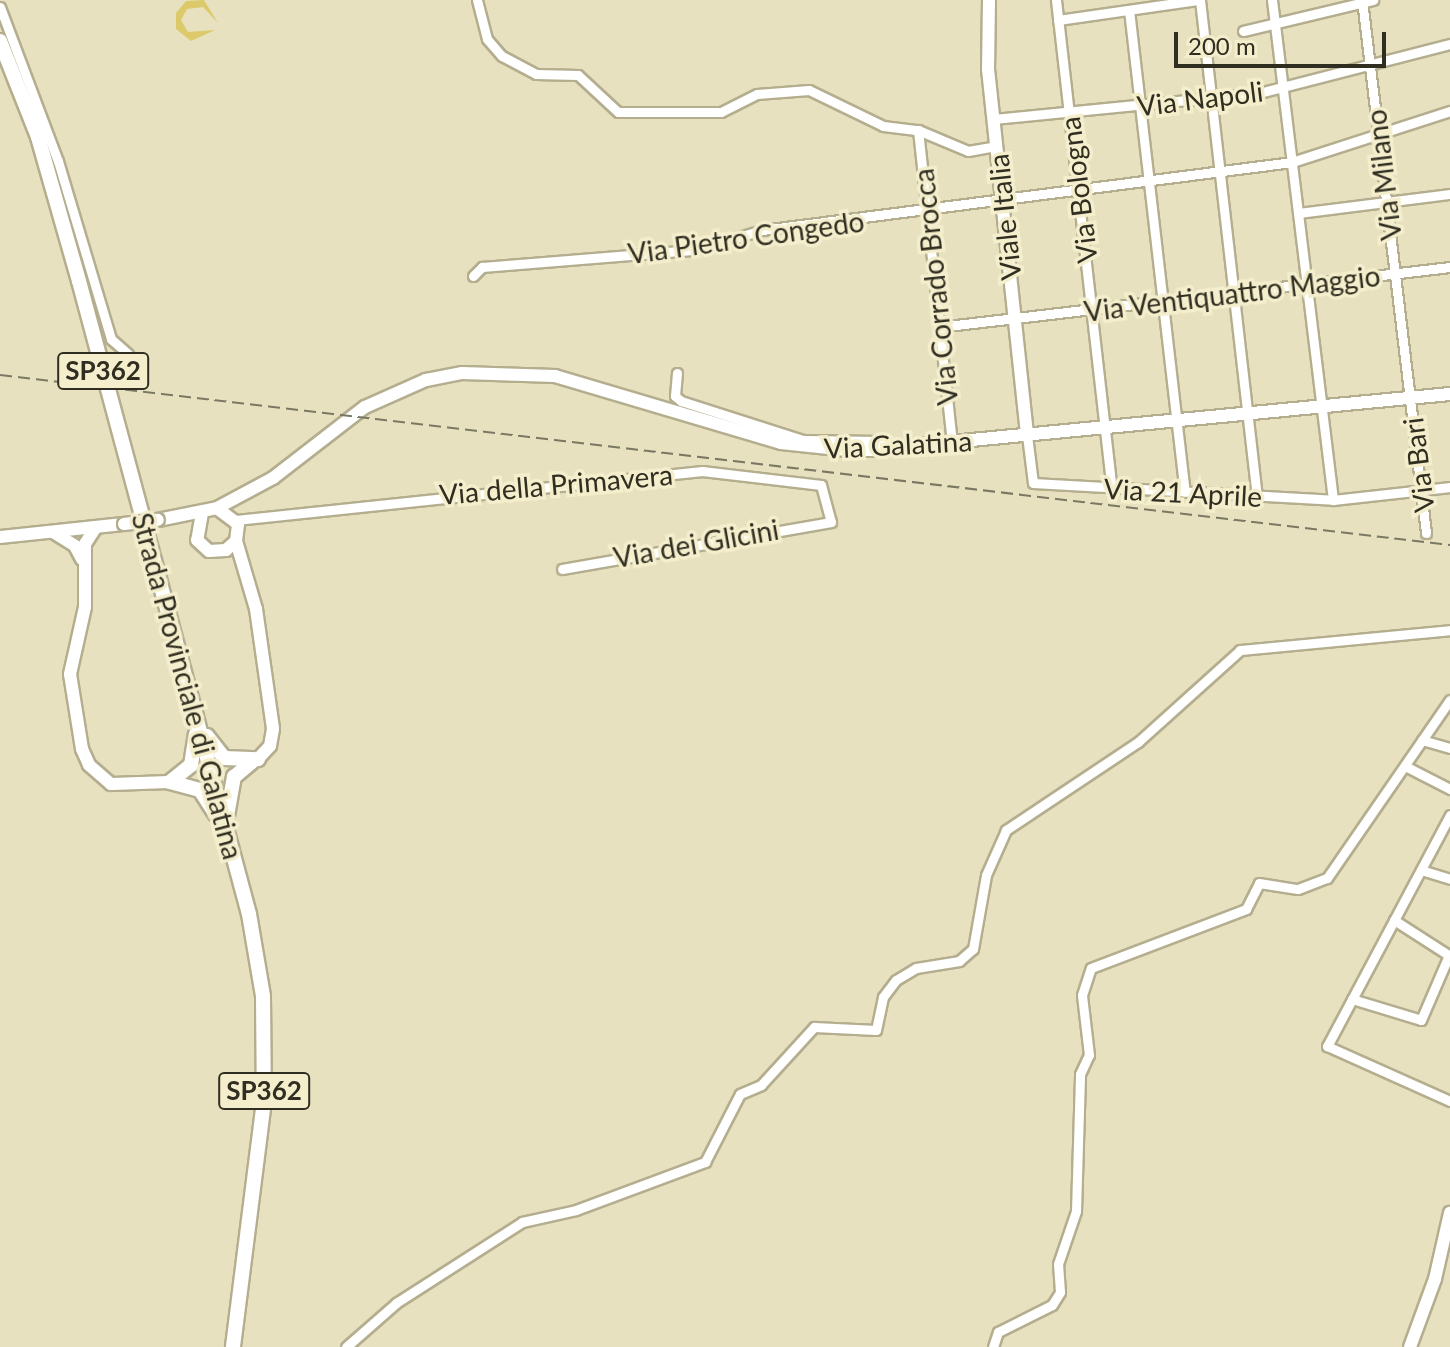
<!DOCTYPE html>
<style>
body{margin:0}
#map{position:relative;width:1450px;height:1347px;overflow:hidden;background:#e7e1c0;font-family:Lato,sans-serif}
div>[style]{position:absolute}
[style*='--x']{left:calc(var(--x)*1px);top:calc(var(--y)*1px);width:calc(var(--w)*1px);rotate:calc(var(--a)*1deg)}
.water>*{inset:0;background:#dcca6a}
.roads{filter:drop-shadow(2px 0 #b4ae8f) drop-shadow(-2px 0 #b4ae8f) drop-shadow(0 2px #b4ae8f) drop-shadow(0 -2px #b4ae8f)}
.street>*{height:9px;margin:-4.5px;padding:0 4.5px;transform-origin:4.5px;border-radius:4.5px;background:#fff}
.secondary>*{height:12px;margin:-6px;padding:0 6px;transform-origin:6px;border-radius:6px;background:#fff}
.primary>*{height:14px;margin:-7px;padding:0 7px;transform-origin:7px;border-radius:7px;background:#fff}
.rail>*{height:2px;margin-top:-1px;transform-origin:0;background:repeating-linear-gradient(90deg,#7a7762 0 12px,transparent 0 18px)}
.bridges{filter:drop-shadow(2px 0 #b4ae8f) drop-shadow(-2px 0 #b4ae8f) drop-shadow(0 2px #b4ae8f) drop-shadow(0 -2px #b4ae8f)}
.secondary-bridge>*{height:12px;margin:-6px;padding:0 6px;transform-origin:6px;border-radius:6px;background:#fff}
span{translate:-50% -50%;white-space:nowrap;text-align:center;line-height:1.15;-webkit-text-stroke:7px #f4eecd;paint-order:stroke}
.shield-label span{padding:2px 6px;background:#f4eecd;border:2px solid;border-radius:6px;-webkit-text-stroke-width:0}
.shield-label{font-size:26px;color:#302e21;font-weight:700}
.street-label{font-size:28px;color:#302e21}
.scale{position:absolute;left:1174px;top:32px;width:212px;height:36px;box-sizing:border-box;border:4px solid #302e21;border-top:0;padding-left:10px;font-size:24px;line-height:28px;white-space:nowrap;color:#302e21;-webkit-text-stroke:6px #f4eecd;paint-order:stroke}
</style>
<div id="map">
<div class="water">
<div style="clip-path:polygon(204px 0,218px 23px,203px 7px,187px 9px,181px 20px,188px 32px,215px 30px,191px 41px,176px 29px,176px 13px,186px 1px)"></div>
</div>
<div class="roads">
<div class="street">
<div style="--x:477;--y:0;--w:40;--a:75.6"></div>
<div style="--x:487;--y:39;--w:23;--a:49"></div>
<div style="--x:502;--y:56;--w:38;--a:28"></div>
<div style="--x:536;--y:74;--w:42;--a:1.4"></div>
<div style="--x:578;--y:75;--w:54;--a:42.8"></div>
<div style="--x:618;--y:112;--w:103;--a:0"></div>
<div style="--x:721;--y:112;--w:40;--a:-26.6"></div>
<div style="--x:757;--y:94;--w:52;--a:-4.4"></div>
<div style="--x:809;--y:90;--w:82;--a:25.9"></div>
<div style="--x:883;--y:126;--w:35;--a:7"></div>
<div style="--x:918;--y:130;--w:54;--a:22.8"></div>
<div style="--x:968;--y:151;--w:28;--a:-10"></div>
<div style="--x:1056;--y:0;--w:491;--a:83.5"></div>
<div style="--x:1200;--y:0;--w:500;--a:83.46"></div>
<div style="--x:1272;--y:0;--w:504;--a:83.04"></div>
<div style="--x:1362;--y:0;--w:537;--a:83.15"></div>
<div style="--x:0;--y:7;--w:165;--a:69.4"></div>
<div style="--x:58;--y:161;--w:186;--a:73.4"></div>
<div style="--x:111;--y:339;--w:23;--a:41"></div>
<div style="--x:1129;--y:10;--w:485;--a:83.4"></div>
<div style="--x:1058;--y:20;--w:139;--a:-8.2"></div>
<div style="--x:1243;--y:31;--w:134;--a:-13.4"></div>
<div style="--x:993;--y:119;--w:267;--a:-5.6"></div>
<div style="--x:1259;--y:93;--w:197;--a:-14.4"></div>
<div style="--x:918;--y:130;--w:316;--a:83.8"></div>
<div style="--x:1299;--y:213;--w:152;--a:-7.2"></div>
<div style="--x:473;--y:276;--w:13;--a:-45"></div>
<div style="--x:482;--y:267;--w:214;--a:-4.6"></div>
<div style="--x:695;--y:250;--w:70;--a:-16.6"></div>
<div style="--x:762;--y:230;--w:534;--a:-7.31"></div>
<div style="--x:1292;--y:162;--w:166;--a:-17.9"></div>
<div style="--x:939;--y:327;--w:515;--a:-6.7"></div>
<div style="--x:677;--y:373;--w:23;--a:95"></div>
<div style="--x:675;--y:396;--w:8;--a:40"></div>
<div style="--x:681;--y:401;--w:128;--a:17.7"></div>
<div style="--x:803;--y:440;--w:77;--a:0.7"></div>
<div style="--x:880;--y:441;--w:16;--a:27"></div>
<div style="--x:1027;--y:435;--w:48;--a:82.9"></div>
<div style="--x:1033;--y:483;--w:300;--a:3.2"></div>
<div style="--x:1333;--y:500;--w:118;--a:-6.3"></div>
<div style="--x:236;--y:520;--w:469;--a:-6"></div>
<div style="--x:702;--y:471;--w:120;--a:6.7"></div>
<div style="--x:821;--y:485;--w:38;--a:75"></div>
<div style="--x:831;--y:522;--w:273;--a:170.1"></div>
<div style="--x:1422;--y:740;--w:29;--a:16"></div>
<div style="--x:1405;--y:766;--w:51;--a:27.1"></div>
<div style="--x:1450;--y:815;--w:262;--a:118"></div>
<div style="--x:1327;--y:1046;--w:135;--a:24.1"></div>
<div style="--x:1421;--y:870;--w:30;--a:17"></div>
<div style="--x:1394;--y:920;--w:67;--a:32.7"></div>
<div style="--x:1352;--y:999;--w:72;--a:16.9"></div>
<div style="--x:1421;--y:1020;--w:71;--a:-66.7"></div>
<div style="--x:346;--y:1347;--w:67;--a:-41.3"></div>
<div style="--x:396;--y:1303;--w:150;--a:-32.7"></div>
<div style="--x:522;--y:1222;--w:55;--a:-12.5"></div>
<div style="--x:576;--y:1210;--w:138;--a:-20.4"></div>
<div style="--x:705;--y:1162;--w:76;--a:-62.8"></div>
<div style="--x:740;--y:1094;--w:23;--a:-23"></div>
<div style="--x:761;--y:1085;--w:79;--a:-47.6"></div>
<div style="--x:814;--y:1027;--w:62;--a:2.8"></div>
<div style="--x:876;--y:1030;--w:34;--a:-78"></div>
<div style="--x:883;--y:997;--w:21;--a:-53"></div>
<div style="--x:896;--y:980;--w:23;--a:-31"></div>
<div style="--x:916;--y:968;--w:44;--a:-9.2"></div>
<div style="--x:959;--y:961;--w:18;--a:-41"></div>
<div style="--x:973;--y:949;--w:75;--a:-80"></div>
<div style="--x:986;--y:875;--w:49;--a:-66"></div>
<div style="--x:1006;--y:830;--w:159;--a:-33.7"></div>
<div style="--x:1138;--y:742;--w:137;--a:-42"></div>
<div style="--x:1240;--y:650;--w:211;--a:-5.4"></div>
<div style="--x:993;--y:1347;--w:16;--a:-72"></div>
<div style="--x:998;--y:1332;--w:60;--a:-26.6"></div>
<div style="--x:1052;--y:1305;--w:15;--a:-58"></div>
<div style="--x:1060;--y:1292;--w:28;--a:-94"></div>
<div style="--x:1058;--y:1264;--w:56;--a:-71.2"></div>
<div style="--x:1076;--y:1211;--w:137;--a:-88.3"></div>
<div style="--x:1080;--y:1074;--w:21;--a:-65"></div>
<div style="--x:1089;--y:1055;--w:60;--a:-96.7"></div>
<div style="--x:1082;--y:995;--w:28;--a:-72"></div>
<div style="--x:1091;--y:968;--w:166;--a:-20.8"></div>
<div style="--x:1246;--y:909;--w:29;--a:-63"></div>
<div style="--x:1259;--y:883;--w:39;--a:9"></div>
<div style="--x:1298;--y:889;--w:31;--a:-21"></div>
<div style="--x:1327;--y:878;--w:216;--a:-55.4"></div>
</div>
<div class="secondary">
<div style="--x:989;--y:0;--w:69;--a:90.8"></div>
<div style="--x:988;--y:69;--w:368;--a:83.9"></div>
<div style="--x:202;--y:513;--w:27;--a:100"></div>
<div style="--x:197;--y:540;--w:16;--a:43"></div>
<div style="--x:209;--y:551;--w:17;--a:-3"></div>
<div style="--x:226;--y:550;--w:13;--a:-42"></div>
<div style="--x:236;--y:541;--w:17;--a:-83"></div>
<div style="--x:238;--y:524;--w:26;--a:-143"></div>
<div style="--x:158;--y:520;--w:60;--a:-11.5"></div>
<div style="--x:217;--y:508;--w:64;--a:-28.2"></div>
<div style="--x:273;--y:478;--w:116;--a:-37.7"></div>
<div style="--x:365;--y:407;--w:67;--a:-23.9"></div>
<div style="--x:426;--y:380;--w:37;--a:-11"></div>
<div style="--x:462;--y:373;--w:93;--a:1.8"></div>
<div style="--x:555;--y:376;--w:236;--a:16.5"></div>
<div style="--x:781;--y:443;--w:76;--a:6"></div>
<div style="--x:857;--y:451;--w:596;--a:-5.49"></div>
<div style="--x:96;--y:527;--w:20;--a:123"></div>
<div style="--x:85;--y:544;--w:63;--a:90"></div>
<div style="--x:85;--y:607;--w:69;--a:102.6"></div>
<div style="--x:70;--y:674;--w:76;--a:80.9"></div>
<div style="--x:82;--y:749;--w:17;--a:66"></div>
<div style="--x:89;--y:765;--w:29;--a:41"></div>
<div style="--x:111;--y:784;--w:59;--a:-1.9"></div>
<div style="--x:53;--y:532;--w:26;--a:32"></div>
<div style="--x:75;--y:546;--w:15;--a:62"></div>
<div style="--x:0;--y:537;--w:125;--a:-6"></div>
<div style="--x:236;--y:541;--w:71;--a:73.6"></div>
<div style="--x:256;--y:609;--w:121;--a:81.9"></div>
<div style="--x:273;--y:729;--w:17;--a:100"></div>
<div style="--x:270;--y:746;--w:18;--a:133"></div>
<div style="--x:1410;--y:1347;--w:72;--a:-69.8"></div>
<div style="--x:1435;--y:1279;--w:68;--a:-77.2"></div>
</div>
<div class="primary">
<div style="--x:0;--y:41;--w:103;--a:68.4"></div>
<div style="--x:38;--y:137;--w:150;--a:74.1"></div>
<div style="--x:79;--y:281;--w:655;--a:74.97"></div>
<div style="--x:249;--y:914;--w:83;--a:80.3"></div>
<div style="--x:263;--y:996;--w:105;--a:89.5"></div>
<div style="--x:264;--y:1101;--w:248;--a:97.2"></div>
<div style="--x:207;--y:736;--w:28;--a:52"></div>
<div style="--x:224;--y:758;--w:34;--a:2"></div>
<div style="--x:170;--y:782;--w:27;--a:-39"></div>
<div style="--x:191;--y:765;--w:31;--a:-81"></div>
<div style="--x:170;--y:782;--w:31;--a:15"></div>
<div style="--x:200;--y:790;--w:30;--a:57"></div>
<div style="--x:227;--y:816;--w:40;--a:-80"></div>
<div style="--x:234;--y:777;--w:23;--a:-40"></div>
</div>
</div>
<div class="rail">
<div style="--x:0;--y:375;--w:1460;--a:6.69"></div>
</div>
<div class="bridges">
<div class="secondary-bridge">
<div style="--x:124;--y:524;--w:34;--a:-7"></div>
</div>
</div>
<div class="shield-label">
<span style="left:103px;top:371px">SP362</span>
<span style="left:264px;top:1091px">SP362</span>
</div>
<div class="street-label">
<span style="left:1200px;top:98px;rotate:-7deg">Via Napoli</span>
<span style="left:1383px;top:175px;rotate:-97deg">Via Milano</span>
<span style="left:1078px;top:190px;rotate:-97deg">Via Bologna</span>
<span style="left:1004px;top:217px;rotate:-96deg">Viale Italia</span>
<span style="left:746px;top:237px;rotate:-8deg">Via Pietro Congedo</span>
<span style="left:935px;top:287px;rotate:-96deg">Via Corrado Brocca</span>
<span style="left:1232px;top:293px;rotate:-7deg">Via Ventiquattro Maggio</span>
<span style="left:898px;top:444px;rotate:-3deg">Via Galatina</span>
<span style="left:1418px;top:465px;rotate:-97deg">Via Bari</span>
<span style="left:556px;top:484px;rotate:-5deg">Via della Primavera</span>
<span style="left:1183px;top:492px;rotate:3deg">Via 21 Aprile</span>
<span style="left:696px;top:543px;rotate:-10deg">Via dei Glicini</span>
<span style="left:188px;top:686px;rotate:75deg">Strada Provinciale di Galatina</span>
</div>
<div class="scale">200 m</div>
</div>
